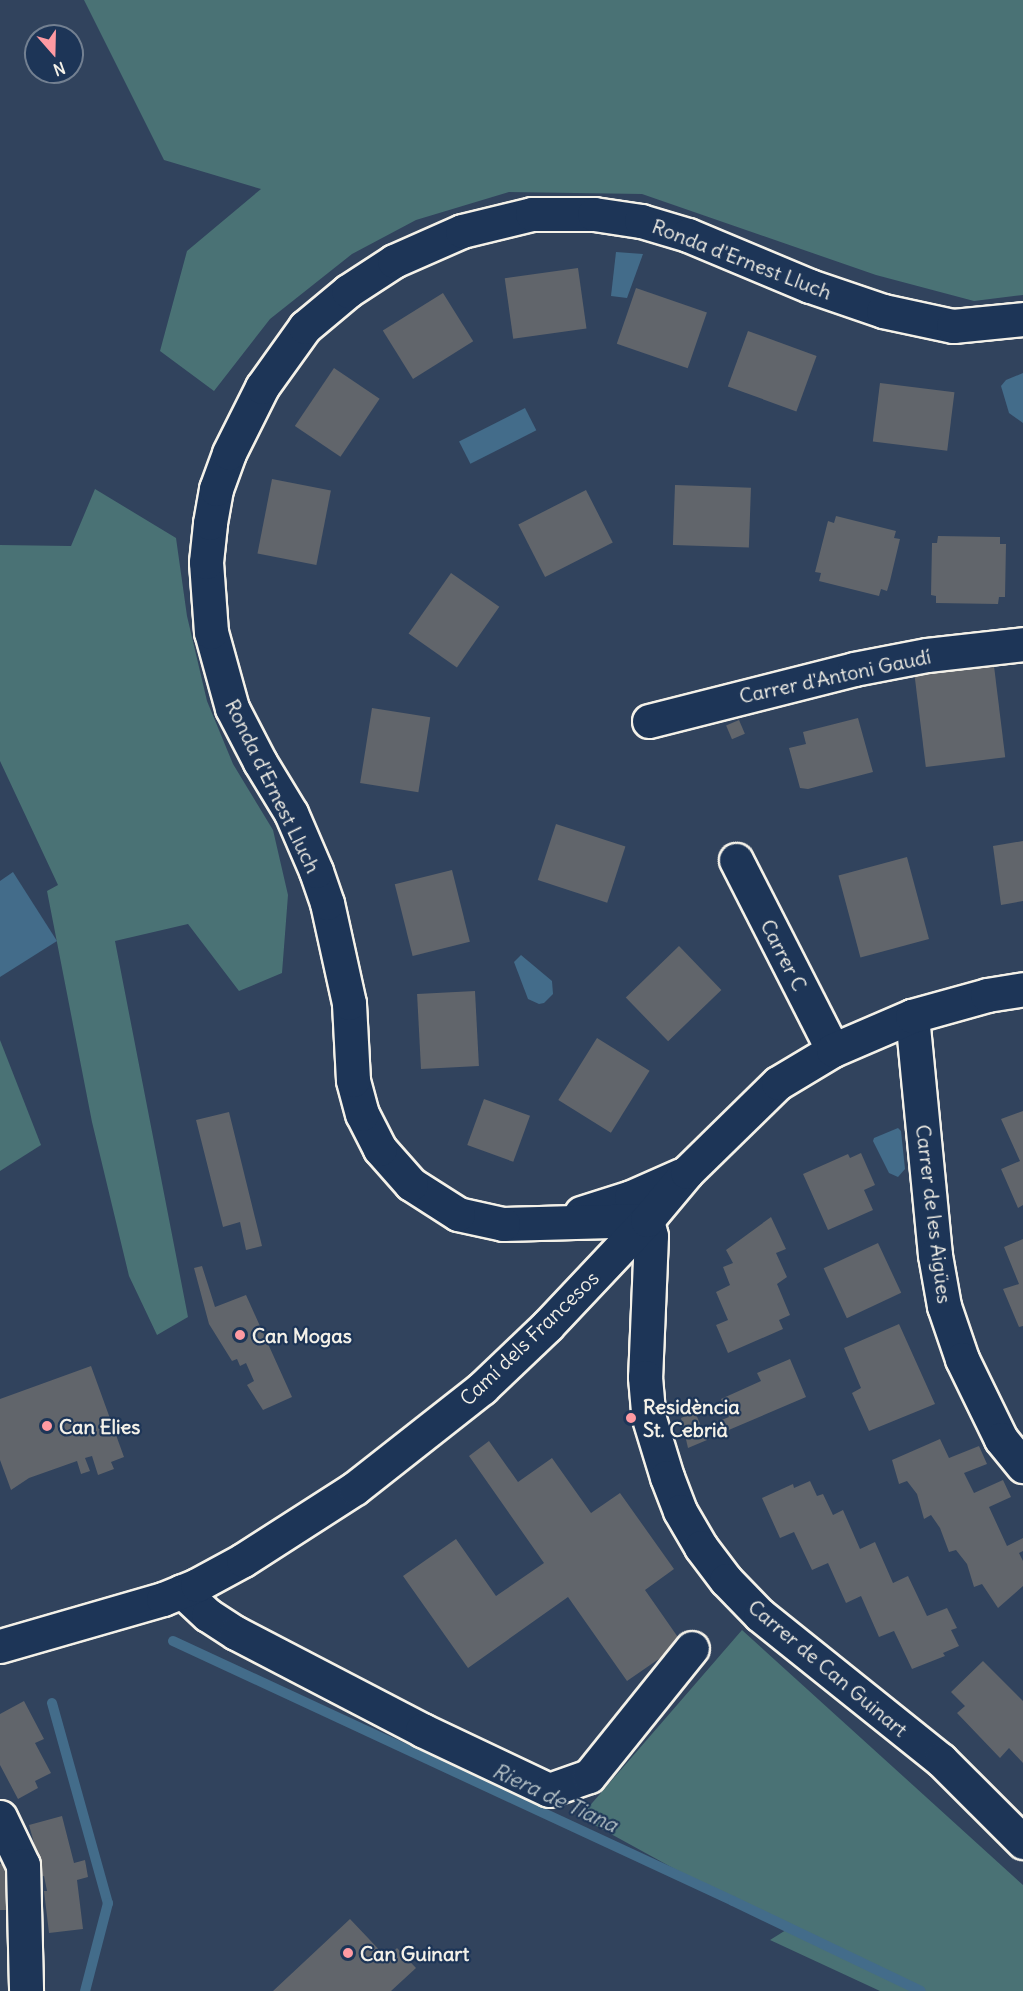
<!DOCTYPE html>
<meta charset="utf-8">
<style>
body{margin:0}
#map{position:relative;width:1023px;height:1991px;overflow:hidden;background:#31435d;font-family:Delius,sans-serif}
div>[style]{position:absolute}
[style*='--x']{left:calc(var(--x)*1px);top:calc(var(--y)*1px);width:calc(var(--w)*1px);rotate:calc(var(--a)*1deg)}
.green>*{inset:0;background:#4a7275}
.water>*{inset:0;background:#436c8a;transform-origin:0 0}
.stream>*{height:10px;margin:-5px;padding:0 5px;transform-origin:5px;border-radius:5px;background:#436c8a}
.building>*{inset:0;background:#61656b;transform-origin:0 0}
.roads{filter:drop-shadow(2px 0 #f4f1e8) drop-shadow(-2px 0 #f4f1e8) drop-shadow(0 2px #f4f1e8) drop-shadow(0 -2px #f4f1e8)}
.minor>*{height:33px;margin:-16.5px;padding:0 16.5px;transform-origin:16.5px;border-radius:16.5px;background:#1d3557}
.dots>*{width:16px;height:16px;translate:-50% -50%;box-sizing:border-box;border:3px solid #1d3557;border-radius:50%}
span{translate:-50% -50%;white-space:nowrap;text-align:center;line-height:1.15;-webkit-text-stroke:4.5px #1d3557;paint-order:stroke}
.street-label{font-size:20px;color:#f4f1e8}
.poi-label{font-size:20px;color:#f4f1e8;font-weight:700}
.left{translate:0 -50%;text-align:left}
.water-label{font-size:21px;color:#b6c2c7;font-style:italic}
.north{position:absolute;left:24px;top:24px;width:60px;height:60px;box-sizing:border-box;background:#1d3557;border:2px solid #738091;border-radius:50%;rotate:160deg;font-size:16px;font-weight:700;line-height:24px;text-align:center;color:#f4f1e8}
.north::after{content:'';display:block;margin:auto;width:21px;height:27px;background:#ff9aa2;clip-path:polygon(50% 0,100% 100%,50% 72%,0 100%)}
</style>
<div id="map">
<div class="green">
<div style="clip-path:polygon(84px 0,1023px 0,1023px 295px,974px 301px,876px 275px,642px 194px,509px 192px,416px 220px,352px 254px,270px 319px,214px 391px,160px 351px,187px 251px,261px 189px,164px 160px)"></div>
<div style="clip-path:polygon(95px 489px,176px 538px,187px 616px,207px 701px,233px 764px,273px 830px,288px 895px,282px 973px,239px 991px,188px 924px,115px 941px,188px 1317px,157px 1335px,129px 1276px,92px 1122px,47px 891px,58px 885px,0 761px,0 545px,71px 546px)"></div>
<div style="clip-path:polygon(0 1040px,41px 1145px,0 1171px)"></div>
<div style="clip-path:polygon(742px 1630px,1023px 1885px,1023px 1991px,880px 1991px,770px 1940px,786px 1930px,580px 1817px)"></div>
</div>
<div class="water">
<div style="clip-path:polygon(616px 252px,643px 254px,627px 298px,611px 296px)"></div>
<div style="clip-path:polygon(1023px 373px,1023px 423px,1009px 413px,1001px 386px,1006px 380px)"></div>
<div style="left:525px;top:408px;width:25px;height:74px;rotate:63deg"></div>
<div style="clip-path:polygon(13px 872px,57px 941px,0 977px,0 881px)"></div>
<div style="clip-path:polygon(521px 955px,552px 981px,553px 994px,544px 1003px,539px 1004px,528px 999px,514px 962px)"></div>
<div style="clip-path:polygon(898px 1128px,901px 1131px,905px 1169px,898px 1177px,889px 1173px,873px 1141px,874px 1138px)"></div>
</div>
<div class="stream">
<div style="--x:173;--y:1641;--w:617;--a:24.9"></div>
<div style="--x:733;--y:1901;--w:208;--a:25.6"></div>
<div style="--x:52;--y:1703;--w:208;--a:74.4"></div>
<div style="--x:108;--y:1903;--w:91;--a:104.6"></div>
</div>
<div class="building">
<div style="left:578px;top:268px;width:61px;height:74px;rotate:82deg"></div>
<div style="left:636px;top:288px;width:75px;height:59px;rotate:19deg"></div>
<div style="left:443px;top:293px;width:57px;height:71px;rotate:58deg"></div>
<div style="left:748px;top:331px;width:73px;height:59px;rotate:20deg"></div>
<div style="left:334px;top:368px;width:55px;height:70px;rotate:34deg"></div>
<div style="left:880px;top:383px;width:75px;height:59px;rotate:7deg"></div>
<div style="left:272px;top:479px;width:60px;height:76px;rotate:11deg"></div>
<div style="left:675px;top:485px;width:76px;height:60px;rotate:2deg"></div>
<div style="left:586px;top:490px;width:59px;height:76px;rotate:63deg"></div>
<div style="clip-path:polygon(836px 516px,896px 531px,894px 538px,900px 539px,890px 581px,887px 591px,881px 589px,879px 596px,819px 581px,821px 573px,815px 572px,828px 521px,834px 523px)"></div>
<div style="clip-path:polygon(938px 536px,1000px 537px,1000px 544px,1006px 544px,1005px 597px,999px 597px,998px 604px,936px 603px,936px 596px,931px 595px,932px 543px,937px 543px)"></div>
<div style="left:451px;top:573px;width:59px;height:74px;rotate:35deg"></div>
<div style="left:994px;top:666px;width:92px;height:80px;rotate:83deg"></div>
<div style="left:372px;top:708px;width:59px;height:76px;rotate:9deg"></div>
<div style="clip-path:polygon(858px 718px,873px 772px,808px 789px,800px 788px,789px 748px,806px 744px,803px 732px)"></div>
<div style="left:739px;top:720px;width:15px;height:14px;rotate:67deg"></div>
<div style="left:556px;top:824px;width:73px;height:59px;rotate:18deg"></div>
<div style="clip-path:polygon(1023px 841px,1023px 901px,1001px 905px,993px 846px)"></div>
<div style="left:907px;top:857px;width:85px;height:71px;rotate:75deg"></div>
<div style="left:452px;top:870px;width:74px;height:59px;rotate:76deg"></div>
<div style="left:679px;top:946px;width:61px;height:74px;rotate:46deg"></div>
<div style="left:475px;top:991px;width:75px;height:58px;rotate:87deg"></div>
<div style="left:597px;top:1038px;width:62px;height:73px;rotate:32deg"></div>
<div style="left:484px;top:1099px;width:49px;height:49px;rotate:20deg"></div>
<div style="clip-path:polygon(1023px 1111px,1023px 1205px,1018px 1208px,1001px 1169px,1020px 1161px,1001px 1119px)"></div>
<div style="clip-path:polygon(229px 1112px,262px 1246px,246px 1250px,240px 1222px,223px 1227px,196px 1120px)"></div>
<div style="clip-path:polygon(861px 1153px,875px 1185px,864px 1190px,873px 1210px,828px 1230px,803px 1174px,848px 1154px,850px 1158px)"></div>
<div style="clip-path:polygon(771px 1217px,786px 1249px,776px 1253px,787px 1277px,777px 1284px,790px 1315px,779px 1320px,783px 1329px,728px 1353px,716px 1325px,728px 1320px,716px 1292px,730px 1285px,723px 1267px,733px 1263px,726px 1250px)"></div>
<div style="clip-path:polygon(1023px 1239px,1023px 1326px,1019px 1327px,1003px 1289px,1019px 1284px,1004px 1247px)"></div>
<div style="left:878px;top:1243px;width:55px;height:60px;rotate:65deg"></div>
<div style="clip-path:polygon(202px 1266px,215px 1307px,246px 1295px,292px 1397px,263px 1410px,247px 1385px,254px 1381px,246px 1363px,240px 1366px,237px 1359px,232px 1361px,209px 1324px,194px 1268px)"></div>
<div style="clip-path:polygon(899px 1324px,935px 1404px,869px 1431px,852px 1393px,861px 1388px,844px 1348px)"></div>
<div style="clip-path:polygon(790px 1359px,806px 1397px,724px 1432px,719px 1421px,729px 1417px,721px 1399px,761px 1381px,757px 1373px)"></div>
<div style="clip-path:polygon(91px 1366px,124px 1457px,111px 1462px,114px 1469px,98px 1475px,92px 1456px,85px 1458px,90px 1471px,81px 1474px,77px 1461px,29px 1478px,11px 1490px,0 1460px,0 1399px)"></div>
<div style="clip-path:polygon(695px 1412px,707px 1440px,688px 1448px,681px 1418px)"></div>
<div style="clip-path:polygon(940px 1439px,949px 1458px,979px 1446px,987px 1464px,964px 1473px,974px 1493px,1003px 1480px,1011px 1497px,989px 1507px,1007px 1546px,1023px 1538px,1023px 1551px,1019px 1553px,1023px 1561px,1023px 1586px,998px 1608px,982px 1584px,974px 1587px,967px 1564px,956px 1550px,949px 1552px,940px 1528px,931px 1515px,924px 1519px,917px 1494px,907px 1481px,899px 1484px,892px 1460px)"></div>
<div style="clip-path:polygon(489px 1441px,518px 1482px,552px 1458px,591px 1513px,620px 1493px,674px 1569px,645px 1590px,682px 1643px,627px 1681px,568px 1597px,468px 1668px,403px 1576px,456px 1539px,496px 1596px,544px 1563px,469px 1456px)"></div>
<div style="clip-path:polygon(810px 1481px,817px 1496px,823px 1494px,833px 1515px,843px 1510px,860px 1549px,875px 1542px,893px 1583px,908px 1576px,927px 1616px,947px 1608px,957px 1628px,951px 1630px,959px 1646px,943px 1653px,945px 1656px,912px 1669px,894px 1631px,879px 1637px,861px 1596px,846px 1603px,828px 1563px,812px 1570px,794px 1532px,780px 1538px,762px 1498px,793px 1484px,794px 1488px)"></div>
<div style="clip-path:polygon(983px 1661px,1023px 1701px,1023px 1763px,1009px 1748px,1000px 1758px,957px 1713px,965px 1706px,951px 1692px)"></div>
<div style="clip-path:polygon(24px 1701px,44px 1739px,35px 1743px,51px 1773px,35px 1781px,38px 1788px,18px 1799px,0 1765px,0 1714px)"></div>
<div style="clip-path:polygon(62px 1816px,74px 1863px,85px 1860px,88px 1877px,77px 1880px,83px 1929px,49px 1933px,44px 1891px,47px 1891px,44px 1876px,35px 1878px,36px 1862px,39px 1861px,29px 1825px)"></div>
<div style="left:0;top:1864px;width:14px;height:46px"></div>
<div style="clip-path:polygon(350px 1919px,387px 1958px,397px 1948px,416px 1968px,391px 1991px,273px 1991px)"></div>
</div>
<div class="roads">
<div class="minor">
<div style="--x:649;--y:721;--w:211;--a:-14.2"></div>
<div style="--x:854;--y:669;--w:74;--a:-10.9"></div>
<div style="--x:927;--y:655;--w:97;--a:-6.5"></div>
<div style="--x:736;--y:860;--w:213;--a:63"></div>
<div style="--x:912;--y:1016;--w:240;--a:84.5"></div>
<div style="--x:935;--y:1255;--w:52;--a:80"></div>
<div style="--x:944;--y:1306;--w:56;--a:71.2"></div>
<div style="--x:962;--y:1359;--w:89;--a:64"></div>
<div style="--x:1001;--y:1439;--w:35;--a:51"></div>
<div style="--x:581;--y:1213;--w:52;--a:-17.7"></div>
<div style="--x:631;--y:1197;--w:55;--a:-23.7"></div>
<div style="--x:647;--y:1220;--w:144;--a:178.4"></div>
<div style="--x:503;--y:1224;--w:46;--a:-167.5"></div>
<div style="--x:458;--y:1214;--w:56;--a:-147.4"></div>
<div style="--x:411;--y:1184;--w:47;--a:-131.5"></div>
<div style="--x:380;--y:1149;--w:39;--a:-117"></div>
<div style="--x:362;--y:1114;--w:35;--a:-105"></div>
<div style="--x:353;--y:1080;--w:77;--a:-93"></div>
<div style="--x:349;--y:1003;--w:102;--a:-102.4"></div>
<div style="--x:327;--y:903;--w:34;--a:-109"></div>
<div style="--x:316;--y:871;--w:63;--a:-113.3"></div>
<div style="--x:291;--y:813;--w:60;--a:-121.3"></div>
<div style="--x:260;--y:762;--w:61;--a:-117.4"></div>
<div style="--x:232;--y:708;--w:79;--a:-105.4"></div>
<div style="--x:211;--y:632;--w:70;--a:-94.1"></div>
<div style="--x:206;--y:562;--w:39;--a:-84"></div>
<div style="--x:210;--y:523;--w:35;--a:-80"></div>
<div style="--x:216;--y:489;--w:38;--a:-70"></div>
<div style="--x:229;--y:453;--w:74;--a:-63.4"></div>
<div style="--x:262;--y:387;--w:74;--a:-54.4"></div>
<div style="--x:305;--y:327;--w:56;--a:-39.9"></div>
<div style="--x:348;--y:291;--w:55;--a:-33.1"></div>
<div style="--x:394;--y:261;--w:74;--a:-23.8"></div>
<div style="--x:462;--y:231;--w:72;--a:-13.7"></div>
<div style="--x:532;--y:214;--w:62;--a:0"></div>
<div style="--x:594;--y:214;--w:48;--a:8.5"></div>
<div style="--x:641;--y:221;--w:49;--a:16.6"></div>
<div style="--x:688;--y:235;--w:132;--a:22.7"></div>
<div style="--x:810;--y:286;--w:77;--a:18.9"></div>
<div style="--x:883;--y:311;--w:72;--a:12.1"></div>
<div style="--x:953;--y:326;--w:70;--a:-5.7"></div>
<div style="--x:647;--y:1220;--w:16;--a:76"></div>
<div style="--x:651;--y:1236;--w:141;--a:92.4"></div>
<div style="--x:645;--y:1377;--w:38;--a:85"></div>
<div style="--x:648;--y:1415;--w:65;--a:73"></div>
<div style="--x:667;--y:1477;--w:36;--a:69"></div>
<div style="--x:680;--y:1511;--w:42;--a:59.7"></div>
<div style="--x:701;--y:1547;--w:41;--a:52.9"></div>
<div style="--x:726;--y:1580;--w:49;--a:45.8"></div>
<div style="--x:760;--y:1615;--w:232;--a:38.7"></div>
<div style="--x:941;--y:1760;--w:116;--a:45"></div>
<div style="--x:182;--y:1591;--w:35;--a:43"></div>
<div style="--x:208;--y:1615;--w:33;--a:33"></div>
<div style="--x:236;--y:1633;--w:210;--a:27.5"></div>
<div style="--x:422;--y:1730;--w:140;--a:25.3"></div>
<div style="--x:549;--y:1790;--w:42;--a:-19.3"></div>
<div style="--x:589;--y:1776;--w:164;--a:-51.2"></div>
<div style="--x:0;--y:1646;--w:170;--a:-16.1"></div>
<div style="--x:163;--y:1599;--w:37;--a:-22"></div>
<div style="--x:197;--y:1585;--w:52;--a:-28.5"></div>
<div style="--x:243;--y:1560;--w:133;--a:-32.7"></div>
<div style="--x:355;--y:1488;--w:162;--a:-38.2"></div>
<div style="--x:482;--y:1388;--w:90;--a:-43.6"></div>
<div style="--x:547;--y:1326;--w:146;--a:-46.7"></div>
<div style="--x:647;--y:1220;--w:62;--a:-50.2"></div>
<div style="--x:687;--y:1172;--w:127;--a:-44.4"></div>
<div style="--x:778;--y:1083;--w:64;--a:-31"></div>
<div style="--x:833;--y:1050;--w:86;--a:-23.3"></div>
<div style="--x:912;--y:1016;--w:78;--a:-15.6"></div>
<div style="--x:987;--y:995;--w:36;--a:-9"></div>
<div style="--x:0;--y:1817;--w:53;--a:64.4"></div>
<div style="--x:23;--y:1865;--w:126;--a:88.6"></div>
</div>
</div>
<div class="dots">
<div style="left:240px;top:1335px;background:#ff9aa2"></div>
<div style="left:631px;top:1418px;background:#ff9aa2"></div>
<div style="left:47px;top:1426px;background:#ff9aa2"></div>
<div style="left:348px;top:1953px;background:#ff9aa2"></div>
</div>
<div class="street-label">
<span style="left:742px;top:259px;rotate:21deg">Ronda d'Ernest Lluch</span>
<span style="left:835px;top:676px;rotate:-12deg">Carrer d'Antoni Gaudí</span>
<span style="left:273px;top:786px;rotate:64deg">Ronda d'Ernest Lluch</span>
<span style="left:784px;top:955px;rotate:63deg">Carrer C</span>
<span style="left:934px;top:1214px;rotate:83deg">Carrer de les Aigües</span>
<span style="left:529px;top:1338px;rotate:-44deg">Camí dels Francesos</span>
<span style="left:828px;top:1668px;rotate:40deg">Carrer de Can Guinart</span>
</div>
<div class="poi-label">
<span class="left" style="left:252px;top:1335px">Can Mogas</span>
<span class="left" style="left:643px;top:1418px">Residència<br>St. Cebrià</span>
<span class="left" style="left:59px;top:1426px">Can Elies</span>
<span class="left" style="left:360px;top:1953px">Can Guinart</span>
</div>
<div class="water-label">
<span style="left:555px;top:1798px;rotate:25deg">Riera de Tiana</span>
</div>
<div class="north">N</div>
</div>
